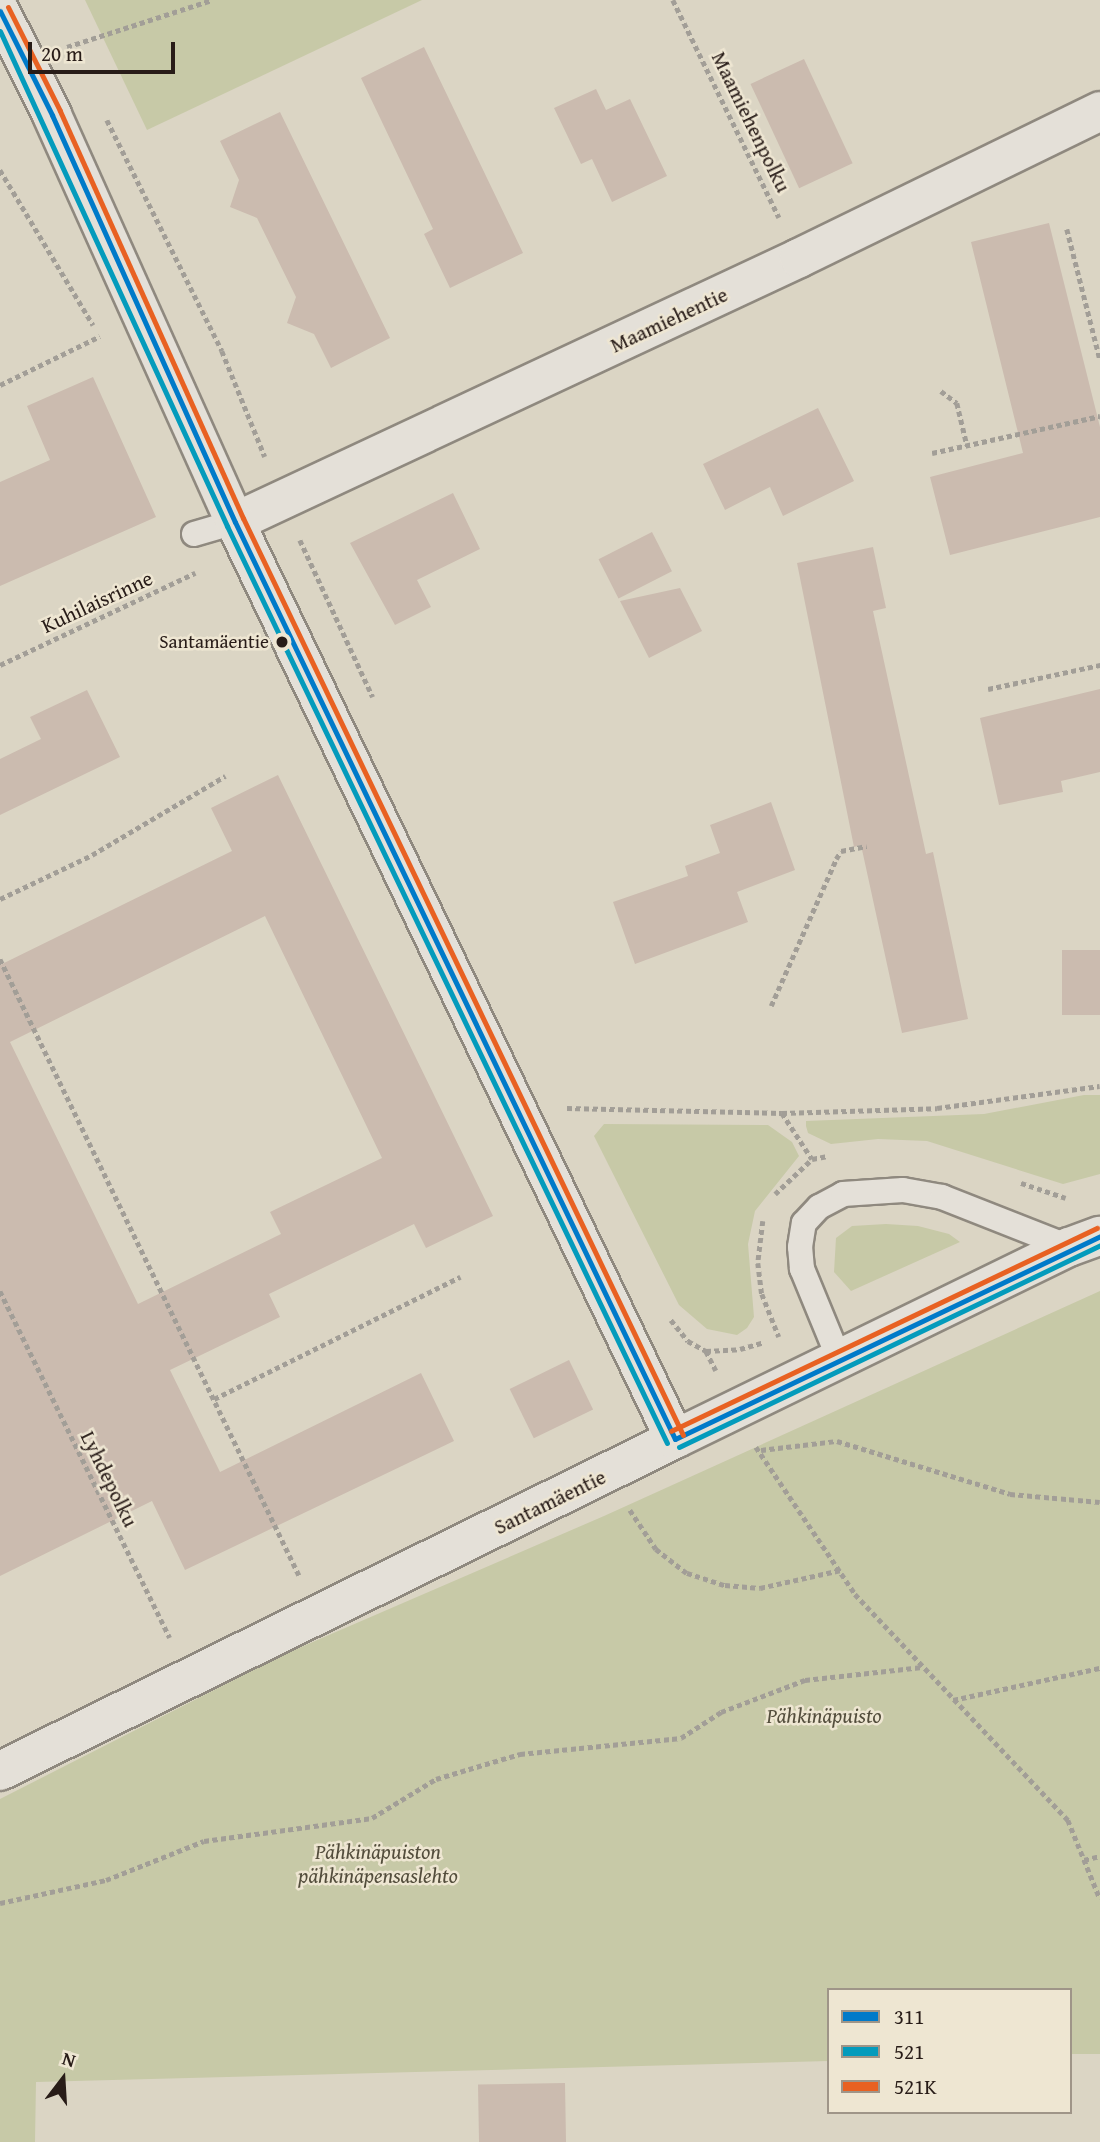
<!DOCTYPE html>
<meta charset="utf-8">
<style>
body{margin:0}
#map{position:relative;width:1100px;height:2142px;overflow:hidden;background:#dbd5c4;font-family:"Gentium Book Plus",serif}
div>[style]{position:absolute}
[style*='--x']{left:calc(var(--x)*1px);top:calc(var(--y)*1px);width:calc(var(--w)*1px);rotate:calc(var(--a)*1deg)}
.green>*{inset:0;background:#c7c9a7}
.building>*{inset:0;background:#cbbbaf;transform-origin:0 0}
.path>*{height:4.5px;margin-top:-2.25px;transform-origin:0;background:repeating-linear-gradient(90deg,#a29e97 0 5px,transparent 0 8.5px)}
.roads{filter:drop-shadow(2px 0 #8f897f) drop-shadow(-2px 0 #8f897f) drop-shadow(0 2px #8f897f) drop-shadow(0 -2px #8f897f)}
.lane>*{height:24px;margin:-12px;padding:0 12px;transform-origin:12px;border-radius:12px;background:#e4e0d8}
.street>*{height:38px;margin:-19px;padding:0 19px;transform-origin:19px;border-radius:19px;background:#e4e0d8}
.secondary>*{height:38px;margin:-19px;padding:0 19px;transform-origin:19px;border-radius:19px;background:#e4e0d8}
.bus-1>*{height:5px;margin:-2.5px;padding:0 2.5px;transform-origin:2.5px;border-radius:2.5px;background:#007ac9}
.bus-2>*{height:5px;margin:-2.5px;padding:0 2.5px;transform-origin:2.5px;border-radius:2.5px;background:#049bbc}
.bus-3>*{height:5px;margin:-2.5px;padding:0 2.5px;transform-origin:2.5px;border-radius:2.5px;background:#e86122}
.dots>*{width:19px;height:19px;translate:-50% -50%;box-sizing:border-box;border:4px solid #eee6d2;border-radius:50%}
span{translate:-50% -50%;white-space:nowrap;text-align:center;line-height:1.15;-webkit-text-stroke:5px #eee6d2;paint-order:stroke}
.bus-label{font-size:19px;color:#281c18}
.right{translate:-100% -50%;text-align:right}
.street-label{font-size:21px;color:#281c18}
.park-label{font-size:21px;color:#534d3c;font-style:italic}
.legend{position:absolute;left:827px;top:1988px;width:245px;height:126px;box-sizing:border-box;background:#eee6d2;border:2px solid #9f9588;margin:0;padding:9px 12px;list-style:none;font-size:21px;color:#281c18}
.legend li{display:flex;align-items:center;gap:14px;height:35px}
.legend b{width:35px;border:2px solid #9f9588}
.north{position:absolute;left:28px;top:2044px;width:70px;height:70px;-webkit-text-stroke:5px #eee6d2;paint-order:stroke;rotate:17deg;font-size:19px;font-weight:700;line-height:28px;text-align:center;color:#281c18}
.north::after{content:'';display:block;margin:auto;width:24px;height:32px;background:#281c18;clip-path:polygon(50% 0,100% 100%,50% 72%,0 100%)}
.scale{position:absolute;left:28px;top:42px;width:147px;height:32px;box-sizing:border-box;border:4px solid #281c18;border-top:0;padding-left:9px;font-size:21px;line-height:24px;white-space:nowrap;color:#281c18;-webkit-text-stroke:5px #eee6d2;paint-order:stroke}
</style>
<div id="map">
<div class="green">
<div style="clip-path:polygon(85px 0,422px 0,147px 130px)"></div>
<div style="clip-path:polygon(1084px 1095px,1100px 1095px,1100px 1174px,1063px 1184px,927px 1141px,878px 1139px,831px 1144px,808px 1133px,806px 1126px,806px 1121px,984px 1114px)"></div>
<div style="clip-path:polygon(604px 1124px,768px 1125px,792px 1142px,799px 1156px,755px 1211px,748px 1244px,754px 1317px,747px 1328px,737px 1335px,707px 1329px,679px 1305px,594px 1136px)"></div>
<div style="clip-path:polygon(886px 1224px,918px 1226px,949px 1234px,960px 1242px,851px 1291px,834px 1272px,836px 1238px,852px 1226px)"></div>
<div style="clip-path:polygon(1100px 1291px,1100px 2054px,1070px 2054px,1070px 1990px,829px 1990px,829px 2061px,36px 2082px,35px 2142px,0 2142px,0 1799px,285px 1654px,604px 1516px)"></div>
</div>
<div class="building">
<div style="clip-path:polygon(424px 47px,523px 253px,450px 288px,424px 234px,433px 229px,361px 78px)"></div>
<div style="left:804px;top:59px;width:115px;height:59px;rotate:65deg"></div>
<div style="clip-path:polygon(596px 89px,606px 110px,630px 99px,667px 176px,612px 202px,592px 159px,581px 164px,554px 108px)"></div>
<div style="clip-path:polygon(280px 112px,390px 338px,331px 368px,314px 334px,287px 323px,296px 297px,257px 218px,230px 207px,239px 180px,220px 141px)"></div>
<div style="clip-path:polygon(1049px 223px,1100px 427px,1100px 517px,950px 555px,930px 477px,1023px 453px,971px 242px)"></div>
<div style="clip-path:polygon(93px 377px,156px 517px,0 586px,0 482px,50px 460px,27px 406px)"></div>
<div style="clip-path:polygon(818px 408px,854px 481px,783px 516px,770px 487px,725px 510px,703px 464px)"></div>
<div style="clip-path:polygon(453px 493px,480px 549px,417px 580px,431px 607px,395px 625px,350px 543px)"></div>
<div style="left:652px;top:532px;width:44px;height:60px;rotate:63deg"></div>
<div style="clip-path:polygon(873px 547px,886px 608px,873px 611px,926px 854px,933px 852px,968px 1019px,902px 1033px,861px 845px,854px 847px,797px 563px)"></div>
<div style="clip-path:polygon(680px 588px,702px 631px,649px 658px,620px 601px)"></div>
<div style="clip-path:polygon(1100px 689px,1100px 772px,1061px 781px,1063px 792px,999px 805px,980px 718px)"></div>
<div style="clip-path:polygon(87px 690px,120px 757px,0 815px,0 759px,41px 739px,30px 717px)"></div>
<div style="clip-path:polygon(evenodd,278px 775px,493px 1216px,426px 1248px,414px 1224px,269px 1294px,280px 1317px,170px 1370px,220px 1472px,421px 1373px,454px 1441px,185px 1570px,152px 1501px,0 1576px,0 965px,232px 851px,211px 808px,278px 775px,265px 916px,382px 1158px,270px 1212px,281px 1234px,138px 1304px,10px 1042px,265px 916px)"></div>
<div style="clip-path:polygon(771px 802px,795px 870px,737px 892px,748px 922px,635px 964px,613px 902px,688px 876px,685px 866px,720px 853px,710px 825px)"></div>
<div style="left:1062px;top:950px;width:38px;height:65px"></div>
<div style="left:569px;top:1360px;width:55px;height:66px;rotate:64deg"></div>
<div style="left:565px;top:2083px;width:59px;height:87px;rotate:89deg"></div>
</div>
<div class="path">
<div style="--x:673;--y:0;--w:242;--a:64"></div>
<div style="--x:67;--y:47;--w:152;--a:-18"></div>
<div style="--x:107;--y:120;--w:258;--a:63.5"></div>
<div style="--x:222;--y:351;--w:114;--a:67.9"></div>
<div style="--x:0;--y:170;--w:181;--a:59"></div>
<div style="--x:1067;--y:229;--w:134;--a:75.8"></div>
<div style="--x:0;--y:385;--w:111;--a:-26.1"></div>
<div style="--x:941;--y:391;--w:20;--a:37"></div>
<div style="--x:957;--y:403;--w:43;--a:76.6"></div>
<div style="--x:932;--y:453;--w:172;--a:-12.4"></div>
<div style="--x:300;--y:540;--w:173;--a:65.1"></div>
<div style="--x:0;--y:665;--w:216;--a:-25.3"></div>
<div style="--x:988;--y:689;--w:115;--a:-12.1"></div>
<div style="--x:0;--y:899;--w:102;--a:-25.6"></div>
<div style="--x:92;--y:855;--w:155;--a:-30.7"></div>
<div style="--x:0;--y:959;--w:685;--a:64.11"></div>
<div style="--x:771;--y:1006;--w:161;--a:-66.1"></div>
<div style="--x:836;--y:859;--w:9;--a:-58"></div>
<div style="--x:841;--y:851;--w:26;--a:-11"></div>
<div style="--x:567;--y:1108;--w:215;--a:1.3"></div>
<div style="--x:782;--y:1113;--w:155;--a:-1.8"></div>
<div style="--x:937;--y:1108;--w:164;--a:-7.7"></div>
<div style="--x:782;--y:1113;--w:55;--a:56.9"></div>
<div style="--x:1021;--y:1183;--w:47;--a:18.4"></div>
<div style="--x:775;--y:1194;--w:51;--a:-43.4"></div>
<div style="--x:812;--y:1159;--w:16;--a:-11"></div>
<div style="--x:763;--y:1221;--w:42;--a:96.8"></div>
<div style="--x:758;--y:1263;--w:31;--a:83"></div>
<div style="--x:762;--y:1294;--w:46;--a:68.4"></div>
<div style="--x:0;--y:1291;--w:386;--a:63.9"></div>
<div style="--x:671;--y:1320;--w:27;--a:51"></div>
<div style="--x:688;--y:1341;--w:21;--a:29"></div>
<div style="--x:706;--y:1351;--w:34;--a:-3"></div>
<div style="--x:740;--y:1349;--w:25;--a:-16"></div>
<div style="--x:706;--y:1351;--w:22;--a:63"></div>
<div style="--x:214;--y:1399;--w:275;--a:-26.4"></div>
<div style="--x:756;--y:1447;--w:177;--a:56"></div>
<div style="--x:855;--y:1594;--w:311;--a:46.7"></div>
<div style="--x:1068;--y:1820;--w:85;--a:67.9"></div>
<div style="--x:761;--y:1450;--w:77;--a:-6.8"></div>
<div style="--x:837;--y:1441;--w:181;--a:17"></div>
<div style="--x:1010;--y:1494;--w:90;--a:5.1"></div>
<div style="--x:630;--y:1510;--w:47;--a:56.3"></div>
<div style="--x:656;--y:1549;--w:39;--a:38"></div>
<div style="--x:687;--y:1573;--w:40;--a:18"></div>
<div style="--x:725;--y:1585;--w:35;--a:5"></div>
<div style="--x:760;--y:1588;--w:83;--a:-12.5"></div>
<div style="--x:953;--y:1700;--w:150;--a:-12.3"></div>
<div style="--x:1084;--y:1860;--w:16;--a:-14"></div>
<div style="--x:0;--y:1903;--w:108;--a:-12.2"></div>
<div style="--x:106;--y:1880;--w:105;--a:-21.7"></div>
<div style="--x:204;--y:1841;--w:170;--a:-7.8"></div>
<div style="--x:372;--y:1818;--w:75;--a:-31.4"></div>
<div style="--x:436;--y:1779;--w:88;--a:-16.6"></div>
<div style="--x:520;--y:1754;--w:162;--a:-5.7"></div>
<div style="--x:681;--y:1738;--w:48;--a:-33"></div>
<div style="--x:721;--y:1712;--w:90;--a:-20.9"></div>
<div style="--x:805;--y:1680;--w:118;--a:-6.3"></div>
</div>
<div class="roads">
<div class="lane">
<div style="--x:194;--y:534;--w:43;--a:-16.3"></div>
<div style="--x:840;--y:1361;--w:100;--a:-112.4"></div>
<div style="--x:802;--y:1269;--w:22;--a:-95"></div>
<div style="--x:800;--y:1247;--w:24;--a:-81"></div>
<div style="--x:804;--y:1223;--w:22;--a:-47"></div>
<div style="--x:819;--y:1207;--w:27;--a:-28"></div>
<div style="--x:843;--y:1194;--w:60;--a:-3.8"></div>
<div style="--x:903;--y:1190;--w:40;--a:10"></div>
<div style="--x:942;--y:1197;--w:136;--a:21.5"></div>
</div>
<div class="street">
<div style="--x:235;--y:522;--w:623;--a:-25.08"></div>
<div style="--x:799;--y:258;--w:335;--a:-26"></div>
<div style="--x:0;--y:1771;--w:752;--a:-26.19"></div>
</div>
<div class="secondary">
<div style="--x:0;--y:11;--w:116;--a:63.4"></div>
<div style="--x:52;--y:115;--w:446;--a:65.8"></div>
<div style="--x:235;--y:522;--w:1017;--a:64.37"></div>
<div style="--x:675;--y:1439;--w:438;--a:-26"></div>
<div style="--x:1069;--y:1247;--w:33;--a:-20"></div>
</div>
</div>
<div class="bus-1">
<div style="--x:0;--y:11;--w:116;--a:63.4"></div>
<div style="--x:52;--y:115;--w:446;--a:65.8"></div>
<div style="--x:235;--y:522;--w:1017;--a:64.37"></div>
<div style="--x:675;--y:1439;--w:471;--a:-25.5"></div>
</div>
<div class="bus-2">
<div style="--x:0;--y:31;--w:545;--a:65.36"></div>
<div style="--x:227;--y:526;--w:1017;--a:64.37"></div>
<div style="--x:679;--y:1447;--w:467;--a:-25.6"></div>
</div>
<div class="bus-3">
<div style="--x:8;--y:7;--w:116;--a:63.4"></div>
<div style="--x:60;--y:111;--w:446;--a:65.8"></div>
<div style="--x:243;--y:518;--w:1017;--a:64.37"></div>
<div style="--x:671;--y:1431;--w:472;--a:-25.5"></div>
</div>
<div class="dots">
<div style="left:282px;top:642px;background:#281c18"></div>
</div>
<div class="bus-label">
<span class="right" style="left:269px;top:642px">Santamäentie</span>
</div>
<div class="street-label">
<span style="left:751px;top:122px;rotate:64deg">Maamiehenpolku</span>
<span style="left:669px;top:320px;rotate:-25deg">Maamiehentie</span>
<span style="left:97px;top:602px;rotate:-25deg">Kuhilaisrinne</span>
<span style="left:109px;top:1479px;rotate:64deg">Lyhdepolku</span>
<span style="left:550px;top:1502px;rotate:-26deg">Santamäentie</span>
</div>
<div class="park-label">
<span style="left:824px;top:1716px">Pähkinäpuisto</span>
<span style="left:378px;top:1864px">Pähkinäpuiston<br>pähkinäpensaslehto</span>
</div>
<ul class="legend">
<li><b style="height:9px;background:#007ac9"></b>311</li>
<li><b style="height:9px;background:#049bbc"></b>521</li>
<li><b style="height:9px;background:#e86122"></b>521K</li>
</ul>
<div class="north">N</div>
<div class="scale">20 m</div>
</div>
